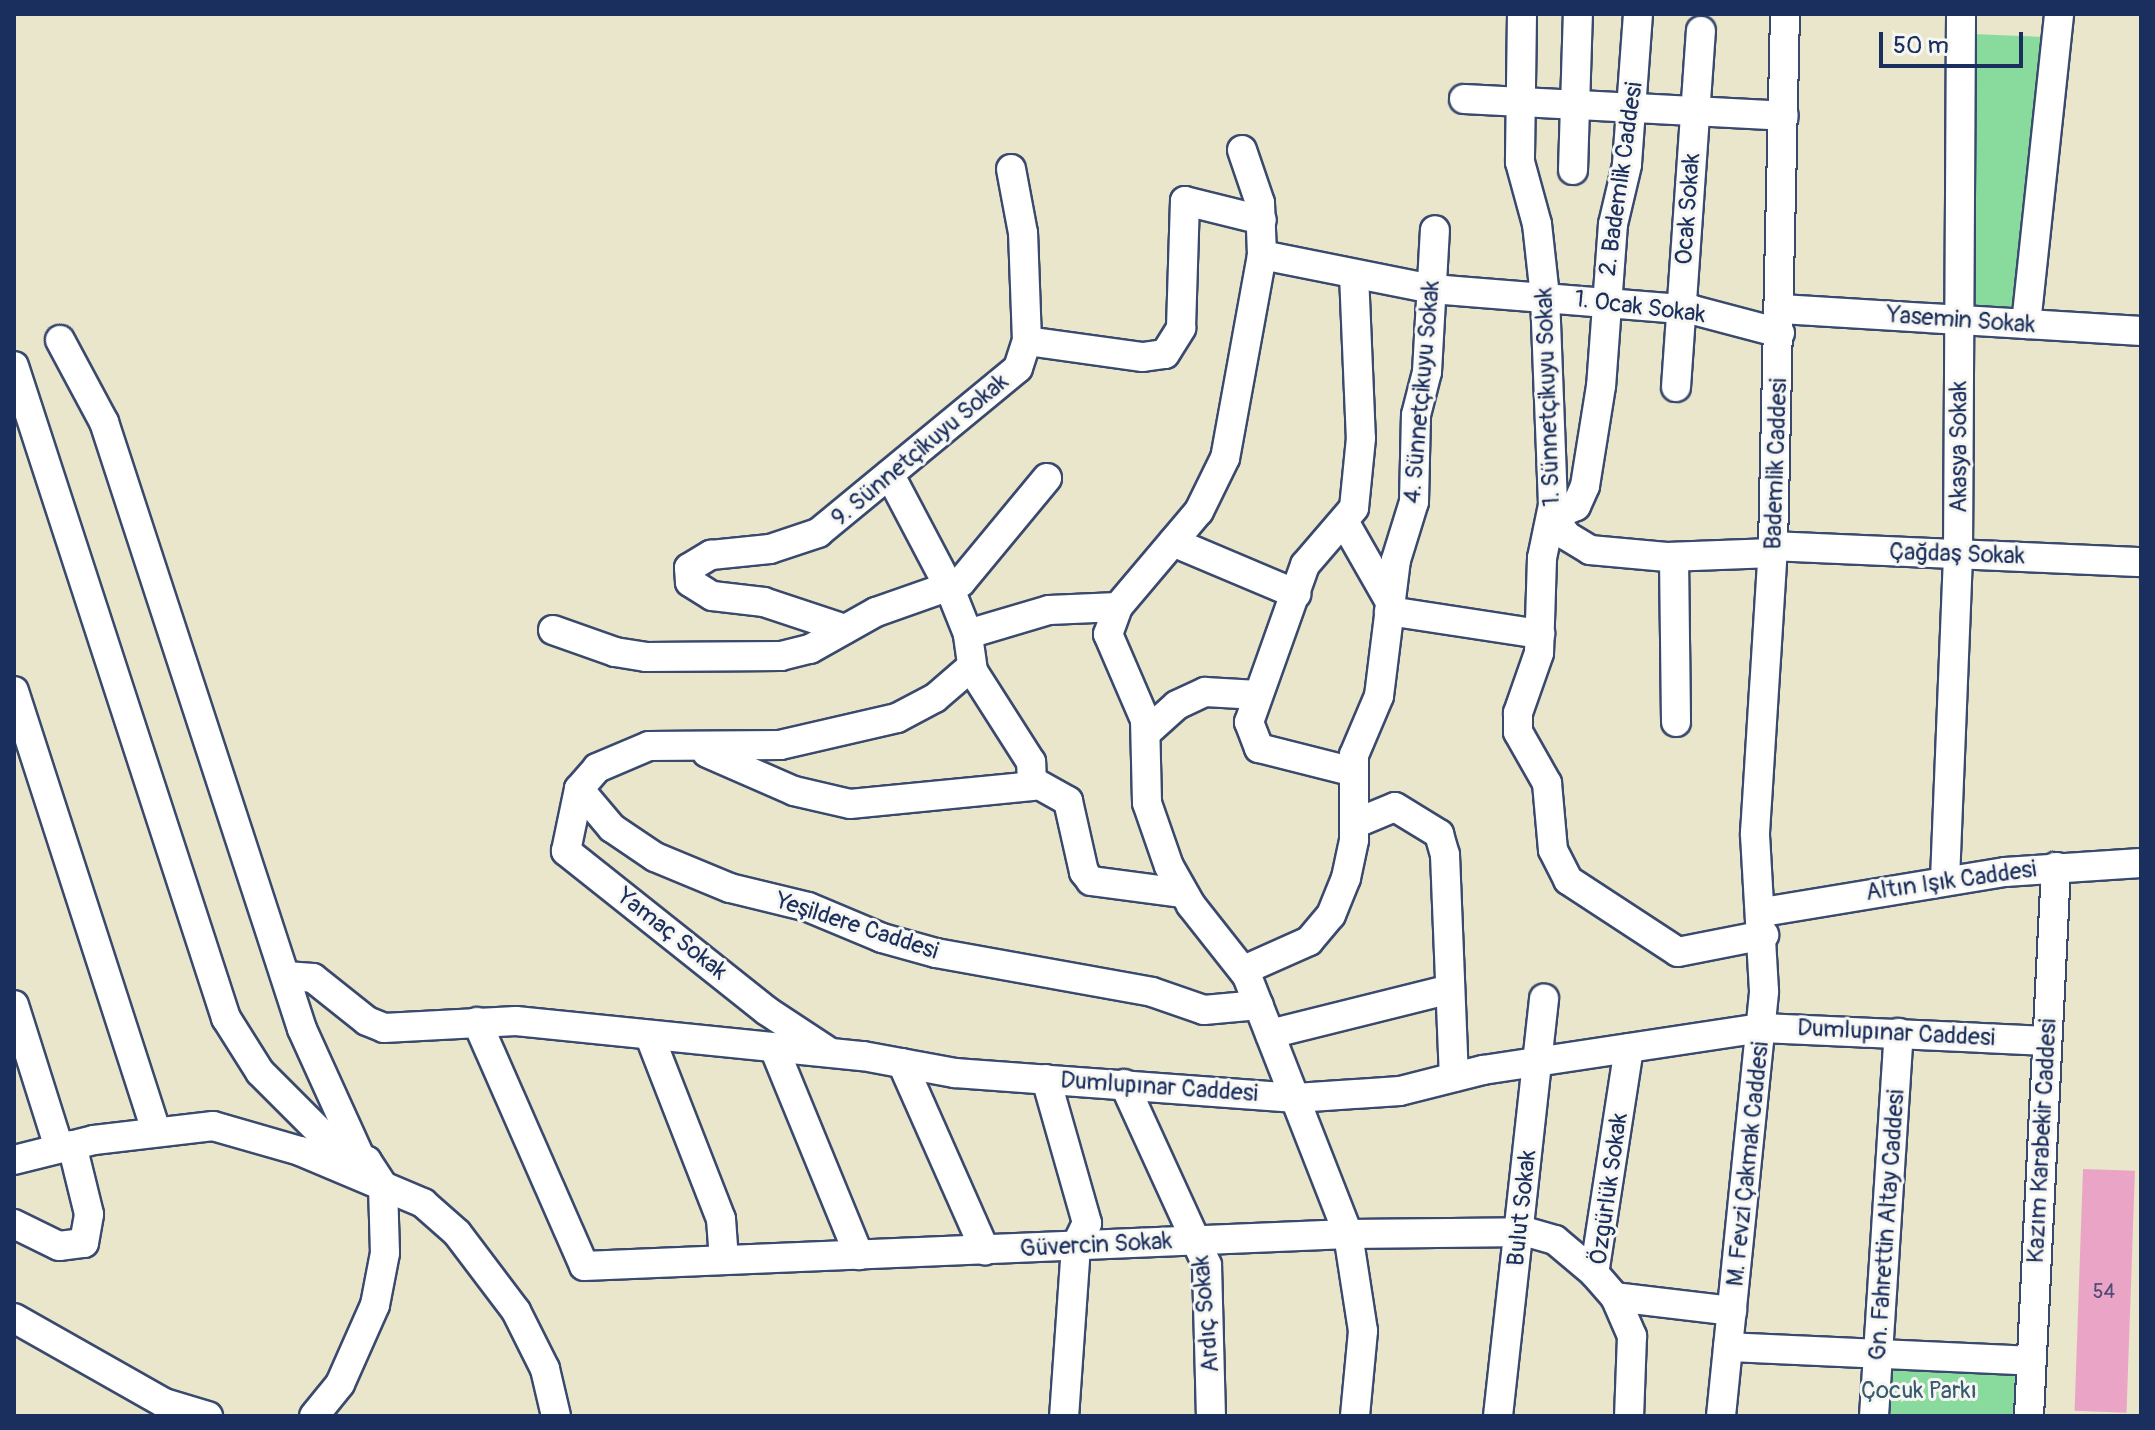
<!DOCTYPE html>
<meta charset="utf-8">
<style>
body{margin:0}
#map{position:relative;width:2155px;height:1430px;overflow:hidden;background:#eae6cb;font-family:Pangolin,sans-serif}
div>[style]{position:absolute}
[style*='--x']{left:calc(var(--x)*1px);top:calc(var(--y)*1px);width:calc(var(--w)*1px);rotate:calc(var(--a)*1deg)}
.green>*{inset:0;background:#88db9d;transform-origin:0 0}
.building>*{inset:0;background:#eaa5c6;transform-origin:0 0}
.roads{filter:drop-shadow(2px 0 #3a4a6e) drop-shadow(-2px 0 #3a4a6e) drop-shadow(0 2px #3a4a6e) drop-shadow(0 -2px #3a4a6e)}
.minor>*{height:28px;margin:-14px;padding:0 14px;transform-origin:14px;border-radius:14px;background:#fff}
span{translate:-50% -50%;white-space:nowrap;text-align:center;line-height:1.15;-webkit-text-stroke:6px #f6f6f2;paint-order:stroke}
.number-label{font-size:20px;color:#4f4c78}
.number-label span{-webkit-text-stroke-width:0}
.street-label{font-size:24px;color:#1b2f5e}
.park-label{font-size:24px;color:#365a6e}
.frame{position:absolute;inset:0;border:16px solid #1b2f5e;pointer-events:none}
.scale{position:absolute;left:1879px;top:32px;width:144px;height:36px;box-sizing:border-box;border:4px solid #1b2f5e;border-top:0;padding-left:10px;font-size:24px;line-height:28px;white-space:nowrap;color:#1b2f5e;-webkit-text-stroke:6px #f6f6f2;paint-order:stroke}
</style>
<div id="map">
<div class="green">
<div style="clip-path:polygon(1972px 34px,2046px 37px,2017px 313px,1972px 310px)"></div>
<div style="left:1886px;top:1364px;width:135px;height:52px;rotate:3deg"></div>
</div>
<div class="building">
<div style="left:2083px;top:1169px;width:52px;height:242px;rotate:2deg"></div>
</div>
<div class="roads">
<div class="minor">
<div style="--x:1522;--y:14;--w:148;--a:90.8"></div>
<div style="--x:1520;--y:162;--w:64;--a:74.7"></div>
<div style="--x:1537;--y:224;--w:72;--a:83.7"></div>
<div style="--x:1545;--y:296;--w:209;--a:87.8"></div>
<div style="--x:1553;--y:505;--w:54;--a:101.7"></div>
<div style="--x:1542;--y:558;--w:95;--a:91.8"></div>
<div style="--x:1539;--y:653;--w:64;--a:109.3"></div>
<div style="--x:1518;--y:713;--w:19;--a:90"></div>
<div style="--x:1518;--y:732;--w:59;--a:60.4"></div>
<div style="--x:1547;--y:783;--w:67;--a:84.9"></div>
<div style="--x:1553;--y:850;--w:34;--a:63"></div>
<div style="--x:1568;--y:880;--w:131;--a:33.2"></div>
<div style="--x:1678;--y:952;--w:88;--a:-11.2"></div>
<div style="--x:1638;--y:14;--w:151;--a:94.2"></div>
<div style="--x:1627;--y:165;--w:61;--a:103.3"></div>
<div style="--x:1613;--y:224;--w:162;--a:94.2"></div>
<div style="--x:1601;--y:386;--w:101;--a:99.1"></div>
<div style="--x:1585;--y:486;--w:22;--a:114"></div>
<div style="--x:1576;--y:506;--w:25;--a:157"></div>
<div style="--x:1553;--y:516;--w:24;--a:55"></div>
<div style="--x:1567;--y:536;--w:27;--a:31"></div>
<div style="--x:1590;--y:550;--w:77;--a:5.2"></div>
<div style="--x:1667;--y:557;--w:106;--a:-2.2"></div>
<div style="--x:1464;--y:99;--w:320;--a:3"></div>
<div style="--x:1242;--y:150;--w:56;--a:71.2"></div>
<div style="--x:1260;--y:203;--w:52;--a:87.8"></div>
<div style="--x:1262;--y:255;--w:206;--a:100.3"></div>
<div style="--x:1225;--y:458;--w:59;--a:116.1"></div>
<div style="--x:1199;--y:511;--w:126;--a:130.2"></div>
<div style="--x:1118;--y:607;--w:29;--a:110"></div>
<div style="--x:1108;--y:634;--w:94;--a:66.7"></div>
<div style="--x:1145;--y:720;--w:83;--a:88.6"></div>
<div style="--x:1147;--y:803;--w:67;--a:70.8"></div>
<div style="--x:1169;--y:866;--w:45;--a:60.6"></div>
<div style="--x:1191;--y:905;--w:90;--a:51.7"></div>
<div style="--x:1247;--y:976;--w:277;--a:68.6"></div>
<div style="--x:1348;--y:1234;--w:98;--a:81.2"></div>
<div style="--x:1363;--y:1331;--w:85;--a:95.4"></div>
<div style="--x:1573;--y:170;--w:156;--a:-88.2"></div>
<div style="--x:1262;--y:255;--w:173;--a:11.3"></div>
<div style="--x:1432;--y:289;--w:262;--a:4.6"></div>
<div style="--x:1693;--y:310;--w:90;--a:14.8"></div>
<div style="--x:1354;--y:274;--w:164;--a:87.6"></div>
<div style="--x:1361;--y:438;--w:70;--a:95.7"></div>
<div style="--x:1354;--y:508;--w:75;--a:130.7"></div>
<div style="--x:1305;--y:565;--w:167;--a:109.6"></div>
<div style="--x:1249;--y:722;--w:28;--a:69"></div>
<div style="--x:1259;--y:748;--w:98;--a:14.2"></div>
<div style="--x:1781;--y:309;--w:361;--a:3.5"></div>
<div style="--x:2026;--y:324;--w:312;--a:-83.9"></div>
<div style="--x:60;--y:340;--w:93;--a:61.8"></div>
<div style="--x:104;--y:422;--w:638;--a:71.93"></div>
<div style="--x:302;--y:1029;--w:141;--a:65.6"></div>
<div style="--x:1027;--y:341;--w:117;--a:7.9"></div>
<div style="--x:1143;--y:357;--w:22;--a:-8"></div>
<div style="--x:1165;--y:354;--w:31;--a:-58"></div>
<div style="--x:1181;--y:328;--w:127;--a:-88.2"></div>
<div style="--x:1185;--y:201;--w:79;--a:13.9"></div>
<div style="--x:14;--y:366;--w:686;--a:71.99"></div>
<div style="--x:226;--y:1018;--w:64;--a:57.8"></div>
<div style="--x:260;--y:1072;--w:93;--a:45"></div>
<div style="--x:326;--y:1138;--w:47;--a:29.3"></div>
<div style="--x:367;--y:1161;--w:30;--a:57"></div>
<div style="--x:383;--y:1186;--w:67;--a:88.3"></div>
<div style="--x:385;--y:1253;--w:53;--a:100.9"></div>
<div style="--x:375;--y:1305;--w:86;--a:113.9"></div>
<div style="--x:340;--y:1384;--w:41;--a:129.1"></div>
<div style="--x:1676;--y:387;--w:357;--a:-86"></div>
<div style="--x:1345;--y:523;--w:91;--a:60.3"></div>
<div style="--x:1173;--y:542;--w:134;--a:22.9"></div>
<div style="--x:1773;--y:546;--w:368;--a:2.5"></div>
<div style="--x:1674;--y:557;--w:165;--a:89.3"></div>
<div style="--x:1389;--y:611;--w:153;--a:8.7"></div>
<div style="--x:845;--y:629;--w:85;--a:-161.6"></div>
<div style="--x:764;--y:602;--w:52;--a:-173.4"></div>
<div style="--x:712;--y:596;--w:26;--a:-148"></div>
<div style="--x:690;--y:582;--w:14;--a:-94"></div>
<div style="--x:689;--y:568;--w:26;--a:-31"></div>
<div style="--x:711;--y:555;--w:59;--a:-5.8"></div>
<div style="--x:770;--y:549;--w:51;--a:-18.4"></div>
<div style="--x:818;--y:533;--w:259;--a:-39.5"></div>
<div style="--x:1018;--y:368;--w:28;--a:-72"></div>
<div style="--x:1027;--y:341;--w:108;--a:-92.1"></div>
<div style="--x:1023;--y:233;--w:65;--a:-100.6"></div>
<div style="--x:553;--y:630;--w:66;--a:19.5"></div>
<div style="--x:615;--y:652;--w:31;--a:9"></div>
<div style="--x:646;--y:657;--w:135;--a:-0.4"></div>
<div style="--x:781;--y:656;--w:30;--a:-14"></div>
<div style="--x:810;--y:649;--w:76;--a:-29.3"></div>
<div style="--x:876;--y:612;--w:90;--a:-19.4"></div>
<div style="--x:961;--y:582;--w:135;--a:-50.4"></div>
<div style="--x:968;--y:634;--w:84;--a:-16.5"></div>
<div style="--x:1049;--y:610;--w:69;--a:-2.5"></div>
<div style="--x:14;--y:691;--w:461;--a:72.1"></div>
<div style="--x:1147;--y:732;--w:40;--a:-42"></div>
<div style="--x:1177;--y:705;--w:31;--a:-25"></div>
<div style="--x:1205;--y:692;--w:53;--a:3.2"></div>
<div style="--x:707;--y:753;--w:95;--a:23.6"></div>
<div style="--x:794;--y:791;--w:57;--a:13.1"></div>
<div style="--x:850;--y:804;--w:183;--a:-5.6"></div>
<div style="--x:1032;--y:786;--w:24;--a:-92"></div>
<div style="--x:1031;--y:762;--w:108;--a:-122.5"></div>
<div style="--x:973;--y:671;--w:37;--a:-98"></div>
<div style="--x:968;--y:634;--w:48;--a:-111.8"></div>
<div style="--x:950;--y:589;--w:129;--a:-117.8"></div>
<div style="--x:1034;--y:782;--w:39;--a:29"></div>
<div style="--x:1068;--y:801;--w:73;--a:77.3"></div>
<div style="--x:1084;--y:872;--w:11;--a:52"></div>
<div style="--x:1091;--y:881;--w:92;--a:7.5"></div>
<div style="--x:579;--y:789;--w:51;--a:49.8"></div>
<div style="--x:612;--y:828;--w:52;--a:34"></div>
<div style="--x:655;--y:857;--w:81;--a:22.5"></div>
<div style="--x:730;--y:888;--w:80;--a:13.7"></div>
<div style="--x:808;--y:907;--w:80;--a:22.7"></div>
<div style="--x:882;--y:938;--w:56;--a:15.5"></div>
<div style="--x:936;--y:953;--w:219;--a:10.2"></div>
<div style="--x:1152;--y:992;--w:55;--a:19.1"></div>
<div style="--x:1204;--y:1010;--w:55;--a:-5.2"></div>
<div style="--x:1354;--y:824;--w:44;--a:-22.5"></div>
<div style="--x:1395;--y:807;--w:52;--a:31.5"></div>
<div style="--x:1439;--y:834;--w:22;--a:74"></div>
<div style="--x:1445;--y:855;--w:222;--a:87.7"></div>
<div style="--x:1945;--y:880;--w:326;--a:-87.7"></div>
<div style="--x:1958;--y:554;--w:540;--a:-89.68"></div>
<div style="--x:1763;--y:912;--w:245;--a:-9.4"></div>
<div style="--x:2005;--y:872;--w:136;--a:-3.8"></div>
<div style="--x:1244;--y:970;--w:71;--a:-24"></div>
<div style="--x:1309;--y:941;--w:34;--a:-50"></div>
<div style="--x:1331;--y:915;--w:40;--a:-68"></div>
<div style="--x:1346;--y:878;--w:39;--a:-78"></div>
<div style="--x:1354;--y:840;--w:85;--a:-90"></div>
<div style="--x:1354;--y:755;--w:64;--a:-67"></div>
<div style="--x:1379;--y:696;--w:137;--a:-82.9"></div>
<div style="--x:1396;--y:560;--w:61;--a:-72.8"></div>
<div style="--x:1414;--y:502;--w:87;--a:-88.7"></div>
<div style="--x:1416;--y:415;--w:44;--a:-75.7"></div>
<div style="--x:1427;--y:372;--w:142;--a:-86.8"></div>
<div style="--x:286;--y:976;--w:27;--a:4"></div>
<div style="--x:313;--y:978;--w:69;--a:38.5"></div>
<div style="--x:367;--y:1021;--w:18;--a:22"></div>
<div style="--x:384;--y:1028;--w:132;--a:-3"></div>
<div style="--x:516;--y:1021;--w:349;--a:5.8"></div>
<div style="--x:863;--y:1056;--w:94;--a:10.5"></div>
<div style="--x:955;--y:1073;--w:342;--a:4.2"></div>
<div style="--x:1296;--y:1098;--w:104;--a:-3.9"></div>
<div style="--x:1400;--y:1091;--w:86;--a:-14.2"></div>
<div style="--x:1483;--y:1070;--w:282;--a:-8.6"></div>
<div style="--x:1762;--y:1028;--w:285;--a:2.6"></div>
<div style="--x:14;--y:1005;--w:150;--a:72.5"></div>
<div style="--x:477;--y:1022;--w:266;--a:66.3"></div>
<div style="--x:584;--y:1266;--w:765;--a:-2.4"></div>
<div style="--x:1348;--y:1234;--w:179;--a:-0.6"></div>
<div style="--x:1527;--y:1232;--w:29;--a:16"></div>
<div style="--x:1555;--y:1240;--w:51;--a:40.2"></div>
<div style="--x:1270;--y:1034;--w:182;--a:-14"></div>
<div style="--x:650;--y:1037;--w:195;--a:68.7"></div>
<div style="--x:721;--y:1219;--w:41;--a:85.8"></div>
<div style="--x:774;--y:1048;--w:224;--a:67.7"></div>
<div style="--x:1629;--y:1048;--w:228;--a:98.8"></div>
<div style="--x:1594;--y:1273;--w:32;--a:49"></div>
<div style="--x:1615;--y:1297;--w:43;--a:66.4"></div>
<div style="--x:1632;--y:1336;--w:80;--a:92.1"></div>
<div style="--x:826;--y:1050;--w:71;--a:-146.5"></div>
<div style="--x:767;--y:1011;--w:257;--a:-141.5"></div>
<div style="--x:566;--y:851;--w:63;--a:-78.2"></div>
<div style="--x:579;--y:789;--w:28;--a:-49"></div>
<div style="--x:597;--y:768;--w:56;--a:-22.9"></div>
<div style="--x:649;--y:746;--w:131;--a:-0.4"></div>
<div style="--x:780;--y:745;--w:120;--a:-13"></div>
<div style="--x:897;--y:718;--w:43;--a:-27.8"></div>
<div style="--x:935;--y:698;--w:48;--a:-40.7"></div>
<div style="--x:902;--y:1063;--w:205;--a:66.1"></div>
<div style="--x:1046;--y:1079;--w:150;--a:74.1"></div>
<div style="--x:1087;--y:1223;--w:25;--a:116"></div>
<div style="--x:1076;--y:1246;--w:170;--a:94"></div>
<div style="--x:1124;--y:1084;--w:199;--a:65.4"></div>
<div style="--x:1207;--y:1265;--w:151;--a:88.5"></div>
<div style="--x:14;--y:1160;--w:82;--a:-14"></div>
<div style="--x:94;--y:1140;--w:120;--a:-6.7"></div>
<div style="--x:213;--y:1126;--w:91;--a:16"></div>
<div style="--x:300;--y:1151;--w:134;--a:22.9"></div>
<div style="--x:423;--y:1203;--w:45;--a:41.4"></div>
<div style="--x:457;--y:1233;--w:98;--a:52.9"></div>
<div style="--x:516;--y:1311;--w:65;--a:63.4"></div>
<div style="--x:545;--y:1369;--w:48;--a:76.8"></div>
<div style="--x:14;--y:1224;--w:50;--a:26.1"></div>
<div style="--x:59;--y:1246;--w:25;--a:-7"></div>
<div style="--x:84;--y:1243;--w:29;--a:-80"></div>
<div style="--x:89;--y:1214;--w:71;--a:-103.8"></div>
<div style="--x:1615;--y:1297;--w:118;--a:6.8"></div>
<div style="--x:14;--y:1318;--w:172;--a:29.5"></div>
<div style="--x:164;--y:1403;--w:46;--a:16.5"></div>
<div style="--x:1728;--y:1347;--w:303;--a:2.6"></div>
<div style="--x:1498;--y:1416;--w:420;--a:-83.7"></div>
<div style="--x:1721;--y:1416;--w:427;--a:-84.2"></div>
<div style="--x:1764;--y:991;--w:158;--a:-93.3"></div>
<div style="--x:1755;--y:833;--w:288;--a:-86.4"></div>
<div style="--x:1773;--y:546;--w:532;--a:-88.71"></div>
<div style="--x:1874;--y:1416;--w:384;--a:-86.3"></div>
<div style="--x:2029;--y:1416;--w:550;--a:-87.18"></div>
</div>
</div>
<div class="number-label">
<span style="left:2104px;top:1291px">54</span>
</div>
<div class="street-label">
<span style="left:1621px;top:179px;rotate:-82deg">2. Bademlik Caddesi</span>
<span style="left:1688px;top:209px;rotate:-86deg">Ocak Sokak</span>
<span style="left:1640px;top:307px;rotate:7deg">1. Ocak Sokak</span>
<span style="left:1961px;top:320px;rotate:4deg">Yasemin Sokak</span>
<span style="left:1422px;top:392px;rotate:-85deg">4. Sünnetçikuyu Sokak</span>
<span style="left:1548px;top:397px;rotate:-92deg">1. Sünnetçikuyu Sokak</span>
<span style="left:1959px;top:447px;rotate:-90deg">Akasya Sokak</span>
<span style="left:920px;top:450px;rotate:-40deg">9. Sünnetçikuyu Sokak</span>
<span style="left:1776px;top:464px;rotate:-88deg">Bademlik Caddesi</span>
<span style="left:1957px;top:554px;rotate:2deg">Çağdaş Sokak</span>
<span style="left:1951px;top:881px;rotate:-8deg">Altın Işık Caddesi</span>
<span style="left:857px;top:926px;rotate:18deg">Yeşildere Caddesi</span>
<span style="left:672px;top:934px;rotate:38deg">Yamaç Sokak</span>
<span style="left:1896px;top:1033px;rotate:3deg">Dumlupınar Caddesi</span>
<span style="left:1159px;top:1087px;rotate:4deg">Dumlupınar Caddesi</span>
<span style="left:2042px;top:1141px;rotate:-87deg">Kazım Karabekir Caddesi</span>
<span style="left:1748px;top:1164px;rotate:-84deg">M. Fevzi Çakmak Caddesi</span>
<span style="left:1609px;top:1189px;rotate:-82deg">Özgürlük Sokak</span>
<span style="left:1522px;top:1208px;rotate:-84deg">Bulut Sokak</span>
<span style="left:1887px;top:1225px;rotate:-86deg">Gn. Fahrettin Altay Caddesi</span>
<span style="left:1096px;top:1245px;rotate:-3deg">Güvercin Sokak</span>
<span style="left:1206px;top:1314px;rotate:-95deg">Ardıç Sokak</span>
</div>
<div class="park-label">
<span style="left:1919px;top:1391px">Çocuk Parkı</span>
</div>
<div class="frame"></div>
<div class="scale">50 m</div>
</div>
